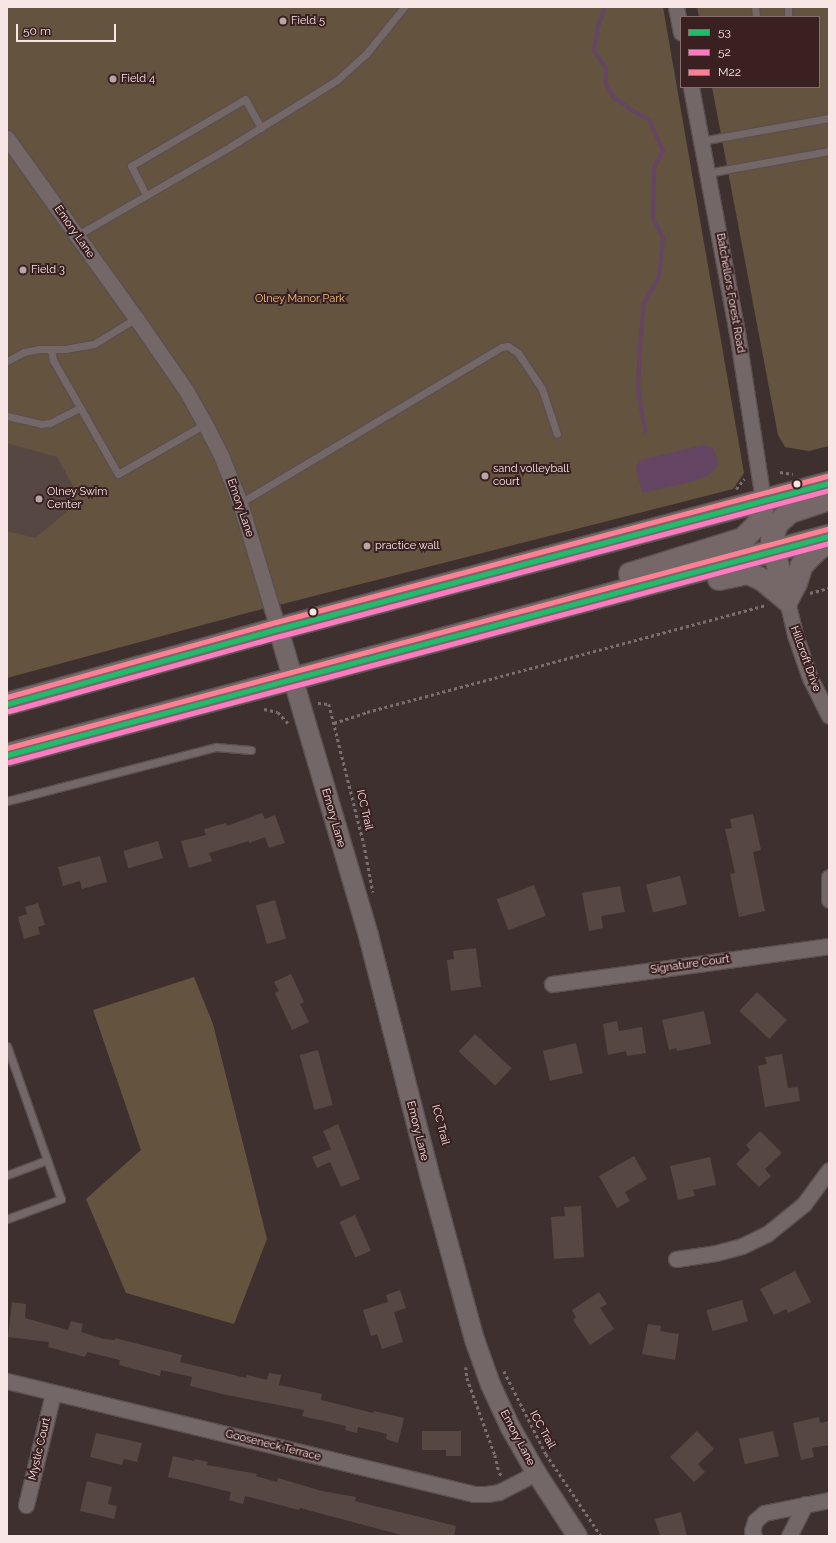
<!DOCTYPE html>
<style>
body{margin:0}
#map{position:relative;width:836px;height:1543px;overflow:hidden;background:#3f3030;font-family:Raleway,sans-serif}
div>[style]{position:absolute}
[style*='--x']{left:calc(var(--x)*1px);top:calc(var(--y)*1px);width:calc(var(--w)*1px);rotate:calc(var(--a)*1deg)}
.green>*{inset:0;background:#64533e}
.water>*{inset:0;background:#644563}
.stream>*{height:4px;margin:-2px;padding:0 2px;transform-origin:2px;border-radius:2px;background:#644563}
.building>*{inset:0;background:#564742;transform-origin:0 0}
.path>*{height:2.5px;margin-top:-1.25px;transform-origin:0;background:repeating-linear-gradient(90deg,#7a6e6e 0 3px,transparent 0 6px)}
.roads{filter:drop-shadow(1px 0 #5b4f4f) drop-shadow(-1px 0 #5b4f4f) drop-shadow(0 1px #5b4f4f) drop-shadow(0 -1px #5b4f4f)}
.service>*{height:7px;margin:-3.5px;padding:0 3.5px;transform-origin:3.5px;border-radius:3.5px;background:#746767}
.minor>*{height:15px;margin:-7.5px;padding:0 7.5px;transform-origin:7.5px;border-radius:7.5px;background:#746767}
.tertiary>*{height:19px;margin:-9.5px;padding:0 9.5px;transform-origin:9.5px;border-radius:9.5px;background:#746767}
.primary>*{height:22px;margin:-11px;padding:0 11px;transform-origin:11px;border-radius:11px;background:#766768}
.bus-1>*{height:5px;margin:-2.5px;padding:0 2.5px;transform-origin:2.5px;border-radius:2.5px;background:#20bc6c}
.bus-2>*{height:5px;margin:-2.5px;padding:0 2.5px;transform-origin:2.5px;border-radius:2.5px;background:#fe7ac1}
.bus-3>*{height:5px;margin:-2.5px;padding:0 2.5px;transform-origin:2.5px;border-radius:2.5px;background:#ff8094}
.dots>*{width:11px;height:11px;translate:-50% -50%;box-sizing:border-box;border:2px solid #3a2020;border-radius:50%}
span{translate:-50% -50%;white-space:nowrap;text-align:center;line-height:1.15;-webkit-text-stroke:4px #3a2020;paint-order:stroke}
.poi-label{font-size:11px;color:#f8e6e6}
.left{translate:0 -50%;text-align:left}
.street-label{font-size:11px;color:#f8e6e6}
.park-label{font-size:11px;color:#efc182}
.frame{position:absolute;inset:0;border:8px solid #f8e6e6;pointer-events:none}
.legend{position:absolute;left:680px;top:16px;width:140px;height:72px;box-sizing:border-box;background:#3a2020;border:1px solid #866f6f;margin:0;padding:5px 7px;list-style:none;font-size:12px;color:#f8e6e6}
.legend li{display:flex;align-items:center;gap:8px;height:20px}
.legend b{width:20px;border:1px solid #866f6f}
.scale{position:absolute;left:16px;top:24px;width:100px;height:18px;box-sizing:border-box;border:2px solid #f8e6e6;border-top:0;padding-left:5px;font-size:12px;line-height:14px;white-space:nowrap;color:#f8e6e6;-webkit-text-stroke:3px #3a2020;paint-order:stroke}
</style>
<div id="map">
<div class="green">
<div style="clip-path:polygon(7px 7px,663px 7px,744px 473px,733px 489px,247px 613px,7px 678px)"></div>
<div style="clip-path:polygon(697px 7px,829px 7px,829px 446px,809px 451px,785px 447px,778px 435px,712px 87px,819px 87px,819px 17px,699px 17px)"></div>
<div style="clip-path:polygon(194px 977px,213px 1024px,267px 1239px,234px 1324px,126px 1293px,86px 1199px,141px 1150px,93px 1010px)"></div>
</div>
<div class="water">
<div style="clip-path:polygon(704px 445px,713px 448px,716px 455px,718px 464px,715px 470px,705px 477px,687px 483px,642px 493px,636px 467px,640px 460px)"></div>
</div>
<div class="stream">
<div style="--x:605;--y:7;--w:20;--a:110"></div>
<div style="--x:598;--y:26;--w:25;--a:99"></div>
<div style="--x:594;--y:51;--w:22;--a:56"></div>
<div style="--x:606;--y:69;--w:14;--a:90"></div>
<div style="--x:606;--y:83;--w:16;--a:63"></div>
<div style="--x:613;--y:97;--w:24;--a:35"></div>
<div style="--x:633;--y:111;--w:18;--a:27"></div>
<div style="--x:649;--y:119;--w:35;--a:66"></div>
<div style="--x:663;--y:151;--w:19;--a:118"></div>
<div style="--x:654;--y:168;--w:50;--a:91.1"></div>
<div style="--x:653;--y:218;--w:22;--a:63"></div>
<div style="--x:663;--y:238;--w:39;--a:96"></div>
<div style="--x:659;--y:277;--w:30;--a:120"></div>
<div style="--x:644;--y:303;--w:41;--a:95.6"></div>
<div style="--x:640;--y:344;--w:45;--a:92.5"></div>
<div style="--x:638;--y:389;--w:43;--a:80.5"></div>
</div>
<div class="building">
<div style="clip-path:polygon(7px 443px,57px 457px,73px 486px,67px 512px,35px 538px,7px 531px)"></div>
<div style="clip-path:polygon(262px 813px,265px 819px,275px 815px,285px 843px,269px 848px,265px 837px,249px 843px,249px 841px,209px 853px,212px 861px,189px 868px,181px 841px,206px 835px,204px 829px,226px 823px,227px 826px)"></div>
<div style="clip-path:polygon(753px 814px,761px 850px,753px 852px,765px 911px,739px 917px,730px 874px,735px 873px,725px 829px,732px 828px,730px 819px)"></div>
<div style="left:158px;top:841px;width:18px;height:36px;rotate:74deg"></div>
<div style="clip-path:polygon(100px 856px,107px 882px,82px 889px,80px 881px,63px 886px,58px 867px)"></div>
<div style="left:680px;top:876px;width:29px;height:35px;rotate:76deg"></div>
<div style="left:534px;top:885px;width:33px;height:40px;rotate:69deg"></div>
<div style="clip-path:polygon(620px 886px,625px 912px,601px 916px,603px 928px,589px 931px,582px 893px)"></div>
<div style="left:275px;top:900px;width:40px;height:20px;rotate:74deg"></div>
<div style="clip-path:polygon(38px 903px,45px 925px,38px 927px,40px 934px,24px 939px,18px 917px,27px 914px,25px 907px)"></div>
<div style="clip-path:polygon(476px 948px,481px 987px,451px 991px,447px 960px,454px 959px,453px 951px)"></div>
<div style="clip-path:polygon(291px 974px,304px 1002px,300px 1004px,309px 1022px,292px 1030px,275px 993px,279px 991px,274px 982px)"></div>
<div style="left:757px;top:992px;width:41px;height:26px;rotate:43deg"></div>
<div style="clip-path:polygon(704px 1011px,711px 1044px,677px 1051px,676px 1048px,669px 1050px,662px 1020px)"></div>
<div style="clip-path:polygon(617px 1021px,619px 1031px,642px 1027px,646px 1053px,627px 1056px,626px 1051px,608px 1055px,603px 1024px)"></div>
<div style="left:475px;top:1034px;width:50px;height:24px;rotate:43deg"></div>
<div style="left:576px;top:1043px;width:31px;height:34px;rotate:77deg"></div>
<div style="left:318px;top:1050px;width:57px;height:19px;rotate:75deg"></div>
<div style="clip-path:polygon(782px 1054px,788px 1088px,798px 1087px,800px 1101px,765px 1107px,758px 1066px,767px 1064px,765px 1057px)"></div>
<div style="clip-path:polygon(338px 1124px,360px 1179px,341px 1187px,330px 1162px,317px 1168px,312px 1157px,331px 1149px,323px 1131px)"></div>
<div style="clip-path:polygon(760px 1131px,782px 1153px,765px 1169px,771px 1176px,759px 1187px,736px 1164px,750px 1150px,746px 1145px)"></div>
<div style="clip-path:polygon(634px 1156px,647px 1179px,625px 1192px,630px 1201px,617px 1208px,599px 1176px)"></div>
<div style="clip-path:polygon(710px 1157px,716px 1185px,693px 1190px,695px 1196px,678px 1200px,670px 1166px)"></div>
<div style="clip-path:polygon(581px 1206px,584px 1257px,554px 1259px,551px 1217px,565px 1216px,564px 1207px)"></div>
<div style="left:355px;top:1215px;width:39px;height:17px;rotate:66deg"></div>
<div style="clip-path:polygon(795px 1271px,811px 1302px,788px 1313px,786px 1309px,774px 1315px,760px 1289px)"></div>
<div style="clip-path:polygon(400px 1290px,406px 1308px,394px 1312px,403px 1342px,382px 1349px,377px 1334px,371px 1336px,363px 1310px,388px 1302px,386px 1295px)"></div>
<div style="clip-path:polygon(599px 1292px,607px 1304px,600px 1308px,614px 1329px,590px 1345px,573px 1320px,576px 1317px,572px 1310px)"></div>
<div style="left:742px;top:1300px;width:22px;height:37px;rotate:74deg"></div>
<div style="clip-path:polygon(12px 1302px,26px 1304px,25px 1318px,68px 1330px,71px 1321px,83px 1324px,81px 1332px,104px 1339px,115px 1340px,115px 1338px,182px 1355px,180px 1362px,246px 1378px,247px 1375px,267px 1380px,269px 1373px,281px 1375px,279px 1385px,322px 1394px,321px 1400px,373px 1413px,374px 1411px,404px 1418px,398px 1443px,386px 1439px,387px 1434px,358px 1427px,357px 1433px,345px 1430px,346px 1426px,302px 1416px,304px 1410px,227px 1395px,190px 1386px,192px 1377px,161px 1370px,160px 1376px,119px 1365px,120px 1360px,87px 1352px,85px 1357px,48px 1347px,49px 1342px,8px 1337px)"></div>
<div style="clip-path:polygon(648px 1324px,661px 1326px,660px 1331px,679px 1334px,675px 1360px,642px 1354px)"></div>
<div style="clip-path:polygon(819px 1417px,820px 1423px,829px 1421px,829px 1445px,812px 1448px,814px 1457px,801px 1460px,793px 1423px)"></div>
<div style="clip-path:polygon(422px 1431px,461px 1431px,461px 1456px,446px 1456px,446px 1450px,422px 1450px)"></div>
<div style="clip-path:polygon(697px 1431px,714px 1449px,698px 1464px,705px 1472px,694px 1482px,670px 1457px)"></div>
<div style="left:773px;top:1431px;width:26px;height:35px;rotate:77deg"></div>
<div style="clip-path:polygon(96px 1433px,142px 1443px,137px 1462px,124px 1459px,122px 1465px,90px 1457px)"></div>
<div style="clip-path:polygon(173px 1456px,194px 1461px,195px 1459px,208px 1462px,207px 1465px,257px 1474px,256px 1476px,277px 1482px,278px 1478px,322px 1491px,356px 1497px,355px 1501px,456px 1526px,454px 1536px,405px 1536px,300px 1508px,299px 1510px,245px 1496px,243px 1504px,229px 1500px,231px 1492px,168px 1477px)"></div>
<div style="clip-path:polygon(87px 1481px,112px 1487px,108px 1504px,117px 1506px,114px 1519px,80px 1511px)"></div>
<div style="clip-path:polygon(681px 1512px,687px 1536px,660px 1536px,655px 1519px)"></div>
</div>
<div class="path">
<div style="--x:780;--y:472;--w:13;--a:9"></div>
<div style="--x:736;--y:489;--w:13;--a:-51"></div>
<div style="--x:810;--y:593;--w:20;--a:-15"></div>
<div style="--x:318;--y:703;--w:11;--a:5"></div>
<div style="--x:329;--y:704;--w:144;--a:76"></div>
<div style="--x:364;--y:844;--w:49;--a:79.4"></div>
<div style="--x:264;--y:709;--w:14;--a:12"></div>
<div style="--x:278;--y:712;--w:15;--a:48"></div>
<div style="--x:334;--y:723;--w:35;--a:-18"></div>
<div style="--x:367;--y:712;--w:414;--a:-15"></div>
<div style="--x:466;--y:1367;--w:11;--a:85"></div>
<div style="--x:467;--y:1378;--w:82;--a:70"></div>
<div style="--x:495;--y:1455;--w:18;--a:77"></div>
<div style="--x:499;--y:1473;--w:4;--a:34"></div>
<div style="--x:504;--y:1371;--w:93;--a:63.2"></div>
<div style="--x:546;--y:1454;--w:99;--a:56.1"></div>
</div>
<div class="roads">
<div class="service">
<div style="--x:755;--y:7;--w:10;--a:84"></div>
<div style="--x:788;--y:17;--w:10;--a:-90"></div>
<div style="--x:701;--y:141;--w:130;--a:-10.2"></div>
<div style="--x:707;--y:173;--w:124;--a:-10.2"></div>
<div style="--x:146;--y:195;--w:33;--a:-117"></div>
<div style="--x:131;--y:166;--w:132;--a:-30.4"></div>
<div style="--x:245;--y:99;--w:33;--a:61"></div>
<div style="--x:76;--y:236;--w:179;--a:-30.1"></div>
<div style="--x:231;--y:146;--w:125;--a:-31.9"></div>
<div style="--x:337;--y:80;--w:39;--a:-42"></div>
<div style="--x:366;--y:54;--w:60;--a:-51"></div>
<div style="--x:51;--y:349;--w:11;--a:80"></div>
<div style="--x:53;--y:360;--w:131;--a:60.3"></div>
<div style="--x:118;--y:474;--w:100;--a:-29.9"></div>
<div style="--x:7;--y:361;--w:19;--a:-28"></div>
<div style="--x:24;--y:352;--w:15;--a:-11"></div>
<div style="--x:39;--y:349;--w:26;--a:0"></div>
<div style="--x:65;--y:349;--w:29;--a:-10"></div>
<div style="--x:94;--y:344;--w:49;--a:-31.8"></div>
<div style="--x:7;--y:416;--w:35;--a:13"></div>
<div style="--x:41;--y:424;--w:9;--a:-6"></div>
<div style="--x:50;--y:423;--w:34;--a:-27"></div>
<div style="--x:240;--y:503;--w:305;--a:-30.8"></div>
<div style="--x:502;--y:347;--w:6;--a:-9"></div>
<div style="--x:508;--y:346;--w:12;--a:35"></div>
<div style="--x:518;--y:353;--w:43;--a:56.3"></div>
<div style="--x:542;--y:389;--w:47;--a:71.6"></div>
<div style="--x:7;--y:801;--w:216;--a:-14.5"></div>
<div style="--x:216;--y:747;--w:35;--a:5"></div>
<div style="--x:7;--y:1046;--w:162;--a:70.6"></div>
<div style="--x:61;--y:1199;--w:58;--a:159.7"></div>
<div style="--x:7;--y:1175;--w:43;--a:-20.6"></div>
</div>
<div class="minor">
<div style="--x:676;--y:7;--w:26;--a:79"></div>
<div style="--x:691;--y:87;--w:249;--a:79.4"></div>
<div style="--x:737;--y:332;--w:170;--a:81.2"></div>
<div style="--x:7;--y:138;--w:221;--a:54.4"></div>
<div style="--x:136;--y:318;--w:90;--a:55.4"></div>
<div style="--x:187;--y:392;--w:37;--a:61"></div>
<div style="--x:205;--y:424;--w:38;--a:63"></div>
<div style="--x:222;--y:458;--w:48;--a:68.2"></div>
<div style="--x:240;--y:503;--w:132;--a:73.2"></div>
<div style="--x:787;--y:600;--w:36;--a:77"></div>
<div style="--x:795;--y:635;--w:46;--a:70.8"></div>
<div style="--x:810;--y:678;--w:42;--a:63.4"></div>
<div style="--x:829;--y:877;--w:23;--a:90"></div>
<div style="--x:552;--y:984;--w:280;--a:-7.8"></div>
<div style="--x:676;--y:1259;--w:40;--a:-8.5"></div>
<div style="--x:716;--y:1253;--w:27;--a:-15"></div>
<div style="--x:742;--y:1246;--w:28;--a:-26"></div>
<div style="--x:767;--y:1234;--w:48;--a:-39"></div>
<div style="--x:804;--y:1204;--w:42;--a:-53.7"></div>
<div style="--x:7;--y:1381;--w:480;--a:13.6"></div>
<div style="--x:474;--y:1494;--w:13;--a:0"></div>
<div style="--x:487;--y:1494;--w:12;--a:-9"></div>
<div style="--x:499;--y:1492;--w:42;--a:-27.2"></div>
<div style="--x:26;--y:1505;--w:115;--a:-76.4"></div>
<div style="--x:754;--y:1536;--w:5;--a:-112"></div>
<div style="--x:752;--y:1531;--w:10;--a:-73"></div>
<div style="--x:755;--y:1521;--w:12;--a:-42"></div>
<div style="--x:764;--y:1513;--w:66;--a:-11.3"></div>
<div style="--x:789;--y:1536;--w:36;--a:-63"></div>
</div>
<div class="tertiary">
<div style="--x:278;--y:629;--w:319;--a:73.6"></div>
<div style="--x:368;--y:935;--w:255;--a:75.7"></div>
<div style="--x:431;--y:1182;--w:163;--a:74.7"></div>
<div style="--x:474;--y:1339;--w:48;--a:70.4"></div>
<div style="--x:490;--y:1384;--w:47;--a:65.1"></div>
<div style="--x:510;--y:1427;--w:53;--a:60.5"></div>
<div style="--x:536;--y:1473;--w:75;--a:56.9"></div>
</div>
<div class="primary">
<div style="--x:630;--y:574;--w:118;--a:-17.2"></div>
<div style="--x:743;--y:539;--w:20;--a:-45"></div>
<div style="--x:757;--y:525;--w:8;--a:-60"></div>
<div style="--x:761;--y:518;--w:18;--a:-84"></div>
<div style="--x:719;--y:579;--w:29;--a:-12"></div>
<div style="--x:747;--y:573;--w:9;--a:21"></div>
<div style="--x:755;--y:576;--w:9;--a:27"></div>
<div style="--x:763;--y:580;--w:31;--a:40"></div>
<div style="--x:787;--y:600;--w:51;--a:-104.9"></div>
<div style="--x:774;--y:551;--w:12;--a:-99"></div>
<div style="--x:772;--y:539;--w:16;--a:-72"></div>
<div style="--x:777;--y:524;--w:18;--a:-43"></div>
<div style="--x:790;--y:512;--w:41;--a:-18.4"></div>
<div style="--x:787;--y:600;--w:19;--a:-62"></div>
<div style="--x:796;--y:583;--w:19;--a:-72"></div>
<div style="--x:802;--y:565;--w:23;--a:-45"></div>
<div style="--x:818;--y:549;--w:14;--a:-36"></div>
<div style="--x:7;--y:704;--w:281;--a:-15.5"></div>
<div style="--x:278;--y:629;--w:570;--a:-14.84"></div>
<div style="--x:7;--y:755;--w:851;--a:-14.92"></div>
</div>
</div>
<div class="bus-1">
<div style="--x:7;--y:704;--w:281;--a:-15.5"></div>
<div style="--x:278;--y:629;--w:570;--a:-14.84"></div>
<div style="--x:7;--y:755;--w:851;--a:-14.92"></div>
</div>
<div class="bus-2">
<div style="--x:9;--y:711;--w:281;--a:-15.5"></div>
<div style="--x:280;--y:636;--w:568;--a:-14.89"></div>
<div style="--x:9;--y:762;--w:849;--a:-14.95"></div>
</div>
<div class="bus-3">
<div style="--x:7;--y:697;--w:279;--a:-15.6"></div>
<div style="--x:276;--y:622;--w:570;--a:-14.84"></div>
<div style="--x:7;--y:748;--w:849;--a:-14.95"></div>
</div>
<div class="dots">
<div style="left:283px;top:21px;background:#b7a6a6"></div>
<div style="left:113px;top:79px;background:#b7a6a6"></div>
<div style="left:23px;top:270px;background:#b7a6a6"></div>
<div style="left:485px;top:476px;background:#b7a6a6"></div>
<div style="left:797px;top:484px;background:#f8e6e6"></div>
<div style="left:39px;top:499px;background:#b7a6a6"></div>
<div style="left:367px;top:546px;background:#b7a6a6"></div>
<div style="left:313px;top:612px;background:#f8e6e6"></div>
</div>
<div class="poi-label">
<span class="left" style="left:291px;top:21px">Field 5</span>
<span class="left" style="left:121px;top:79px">Field 4</span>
<span class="left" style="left:31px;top:270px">Field 3</span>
<span class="left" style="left:493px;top:476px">sand volleyball<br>court</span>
<span class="left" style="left:47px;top:499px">Olney Swim<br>Center</span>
<span class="left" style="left:375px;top:546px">practice wall</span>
</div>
<div class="street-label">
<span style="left:74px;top:232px;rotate:55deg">Emory Lane</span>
<span style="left:730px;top:293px;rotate:80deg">Batchellors Forest Road</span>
<span style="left:240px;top:508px;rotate:71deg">Emory Lane</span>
<span style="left:805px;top:659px;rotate:70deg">Hillcroft Drive</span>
<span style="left:364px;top:810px;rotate:77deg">ICC Trail</span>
<span style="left:333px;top:818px;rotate:74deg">Emory Lane</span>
<span style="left:690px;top:965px;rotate:-8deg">Signature Court</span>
<span style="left:440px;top:1125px;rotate:75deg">ICC Trail</span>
<span style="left:417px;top:1131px;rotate:76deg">Emory Lane</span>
<span style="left:542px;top:1430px;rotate:61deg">ICC Trail</span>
<span style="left:517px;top:1438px;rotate:62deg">Emory Lane</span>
<span style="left:273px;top:1446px;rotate:14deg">Gooseneck Terrace</span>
<span style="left:40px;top:1449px;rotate:-77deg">Mystic Court</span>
</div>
<div class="park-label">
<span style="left:300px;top:299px">Olney Manor Park</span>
</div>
<div class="frame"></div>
<ul class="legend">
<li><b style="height:5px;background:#20bc6c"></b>53</li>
<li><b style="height:5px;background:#fe7ac1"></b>52</li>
<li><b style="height:5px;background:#ff8094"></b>M22</li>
</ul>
<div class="scale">50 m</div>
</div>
